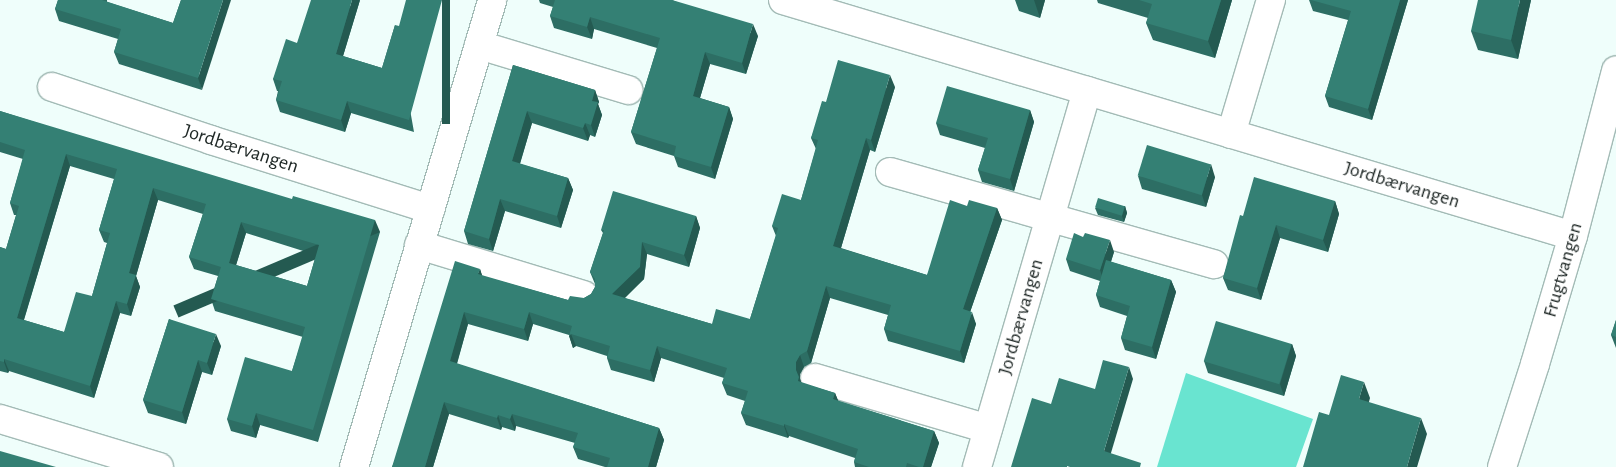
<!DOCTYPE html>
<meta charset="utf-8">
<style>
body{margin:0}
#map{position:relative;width:1616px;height:467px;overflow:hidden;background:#effefb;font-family:"Alegreya Sans",sans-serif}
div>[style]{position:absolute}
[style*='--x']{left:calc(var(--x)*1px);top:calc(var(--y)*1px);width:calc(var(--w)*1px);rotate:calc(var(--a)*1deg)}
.green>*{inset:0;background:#69e4d0}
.roads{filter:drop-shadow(1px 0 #a3bbb6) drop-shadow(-1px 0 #a3bbb6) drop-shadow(0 1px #a3bbb6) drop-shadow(0 -1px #a3bbb6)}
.minor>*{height:28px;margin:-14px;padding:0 14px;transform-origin:14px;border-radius:14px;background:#fff}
.wall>*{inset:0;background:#2d6e64}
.shaded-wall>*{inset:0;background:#245a51;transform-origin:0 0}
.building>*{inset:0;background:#348074;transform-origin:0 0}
span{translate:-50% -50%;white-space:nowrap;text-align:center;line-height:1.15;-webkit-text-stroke:4px #fff;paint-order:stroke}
.street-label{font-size:20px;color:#202927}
</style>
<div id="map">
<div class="green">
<div style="clip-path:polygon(1186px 373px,1313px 419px,1296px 467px,1157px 467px)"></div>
</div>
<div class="roads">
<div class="minor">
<div style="--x:783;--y:0;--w:824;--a:16.63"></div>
<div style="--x:479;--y:45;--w:156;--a:16.8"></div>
<div style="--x:52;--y:87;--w:168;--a:18.4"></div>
<div style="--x:211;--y:140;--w:230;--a:17.5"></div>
<div style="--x:1231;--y:134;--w:140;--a:-73.4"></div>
<div style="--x:890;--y:172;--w:337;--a:15.9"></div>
<div style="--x:419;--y:245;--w:172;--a:16.9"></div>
<div style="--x:815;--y:378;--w:180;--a:16.4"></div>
<div style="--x:0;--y:419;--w:166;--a:16.8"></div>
<div style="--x:354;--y:467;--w:487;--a:-73.5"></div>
<div style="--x:977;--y:467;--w:392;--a:-73.7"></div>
<div style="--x:1502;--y:467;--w:108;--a:-72.2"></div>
<div style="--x:1535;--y:364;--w:134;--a:-73.5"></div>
<div style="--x:1573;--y:236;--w:171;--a:-75.4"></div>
</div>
</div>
<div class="wall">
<div style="clip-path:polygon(58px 0,107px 0,107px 2px,173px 23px,181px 0,202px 90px,119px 64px,114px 52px,118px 39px,59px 21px,55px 9px)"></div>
<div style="clip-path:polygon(360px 0,343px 56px,382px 68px,395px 25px,414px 132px,351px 113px,345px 132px,280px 112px,276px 100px,278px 91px,277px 91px,273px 79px,297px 43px)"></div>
<div style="clip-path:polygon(539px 0,672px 0,758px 36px,746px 74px,710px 64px,700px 98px,729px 107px,733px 119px,715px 179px,678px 167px,674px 156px,636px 144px,631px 132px,657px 48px,594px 29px,592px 39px,554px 28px,550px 16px,553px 7px,540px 3px)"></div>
<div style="clip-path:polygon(1015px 0,1045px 0,1040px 18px,1019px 11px)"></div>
<div style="clip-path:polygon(1097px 0,1232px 0,1215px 58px,1153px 40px,1146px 23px,1148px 18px,1098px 3px)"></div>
<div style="clip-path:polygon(1309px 0,1408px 0,1372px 120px,1329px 107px,1325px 96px,1348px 20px,1313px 11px)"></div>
<div style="clip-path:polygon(1531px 0,1518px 59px,1478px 50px,1471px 31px)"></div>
<div style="clip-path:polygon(513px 65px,595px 90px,599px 102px,598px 104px,602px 115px,595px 137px,590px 135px,588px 141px,532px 123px,520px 164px,568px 178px,573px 190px,561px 228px,505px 211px,493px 251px,468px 244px,464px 231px)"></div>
<div style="clip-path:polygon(895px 87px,875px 152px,870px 150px,841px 248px,927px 275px,967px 206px,997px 208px,1002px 220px,970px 312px,976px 324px,964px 363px,888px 341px,884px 329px,888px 315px,830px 298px,811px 363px,804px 367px,800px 374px,800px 379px,801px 383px,835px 393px,838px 401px,934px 431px,939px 443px,931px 467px,855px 467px,854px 462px,855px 458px,789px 436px,788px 438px,746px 425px,741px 413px,745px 401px,727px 395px,722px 383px,724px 378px,661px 358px,654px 382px,611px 370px,607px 358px,607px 356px,576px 346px,573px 348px,569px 335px,533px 324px,528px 341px,468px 324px,457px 364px,659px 428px,664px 440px,656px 467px,605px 467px,578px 459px,573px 447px,575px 443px,516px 426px,515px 431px,502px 427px,501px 430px,449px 414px,433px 467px,392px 467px,480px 269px,482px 276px,568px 300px,584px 298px,591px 294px,595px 287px,595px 284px,590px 272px,603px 233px,601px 230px,696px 216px,700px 228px,689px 267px,647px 254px,644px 279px,624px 298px,712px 324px,750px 319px,776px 236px,772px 226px,801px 200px,816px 149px,811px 138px,826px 102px)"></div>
<div style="clip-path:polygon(1030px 110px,1034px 122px,1014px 191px,982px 182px,978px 170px,985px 148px,940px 135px,936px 123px)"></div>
<div style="clip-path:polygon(evenodd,0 111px,380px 232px,318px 442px,260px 425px,256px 438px,231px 431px,227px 419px,292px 371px,303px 337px,215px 311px,211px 299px,218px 276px,194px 269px,189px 257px,203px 214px,158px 200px,136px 276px,140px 287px,131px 316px,120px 313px,94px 398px,9px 371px,8px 373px,0 371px,0 247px,6px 249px,16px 215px,14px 215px,10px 203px,23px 159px,0 152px,0 111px,70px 166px,114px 179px,99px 230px,104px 242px,107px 243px,92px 296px,64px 332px,24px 320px,70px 166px,0 111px,246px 233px,316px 255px,307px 286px,236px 265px,246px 233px)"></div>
<div style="clip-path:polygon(1138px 176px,1215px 177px,1206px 207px,1142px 189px)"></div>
<div style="clip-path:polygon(1335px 201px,1339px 214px,1328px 252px,1280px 238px,1261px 300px,1228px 290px,1223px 278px,1243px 216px)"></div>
<div style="clip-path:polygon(1125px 206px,1127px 213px,1124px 222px,1098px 215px,1095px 208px)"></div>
<div style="clip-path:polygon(1114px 252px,1111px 262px,1171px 280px,1176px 292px,1156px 359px,1125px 350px,1121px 338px,1127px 316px,1100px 307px,1096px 295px,1100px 281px,1070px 271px,1066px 259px)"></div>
<div style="clip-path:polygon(169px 319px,221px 346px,212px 375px,202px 372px,186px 424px,148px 413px,143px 400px)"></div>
<div style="clip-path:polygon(1616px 320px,1616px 348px,1611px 335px)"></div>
<div style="clip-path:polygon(1292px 344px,1296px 356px,1284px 396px,1208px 373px,1204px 361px)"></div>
</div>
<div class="shaded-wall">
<div style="clip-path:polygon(223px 0,231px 0,202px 90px,198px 78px)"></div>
<div style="clip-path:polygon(352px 0,360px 0,340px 66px,336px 54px)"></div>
<div style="left:442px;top:0;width:8px;height:124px"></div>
<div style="clip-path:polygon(1034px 0,1045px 0,1040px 18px)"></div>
<div style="clip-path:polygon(1221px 0,1232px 0,1215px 58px,1208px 41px)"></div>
<div style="clip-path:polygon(1400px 0,1408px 0,1372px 120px,1368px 109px)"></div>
<div style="clip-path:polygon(1520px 0,1531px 0,1518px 59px,1511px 40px)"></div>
<div style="clip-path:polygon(590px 17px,594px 29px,592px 39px,587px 27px)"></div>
<div style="clip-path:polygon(753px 24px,758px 36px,746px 74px,742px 63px)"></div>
<div style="clip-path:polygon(705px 52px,710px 64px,697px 108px,693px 96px)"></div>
<div style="clip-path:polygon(890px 75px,895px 87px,875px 152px,871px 140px)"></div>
<div style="clip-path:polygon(595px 90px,599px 102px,598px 104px,602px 115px,595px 137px,591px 125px,592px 101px)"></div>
<div style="clip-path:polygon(347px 101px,351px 113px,345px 132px,341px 120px)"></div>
<div style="clip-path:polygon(729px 107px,733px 119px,715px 179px,711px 167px)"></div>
<div style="clip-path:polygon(1030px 110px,1034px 122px,1014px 191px,1010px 179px)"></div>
<div style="clip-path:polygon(527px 111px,532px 123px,517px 173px,512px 161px)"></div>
<div style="clip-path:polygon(585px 123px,590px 135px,588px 141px,583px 128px)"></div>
<div style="clip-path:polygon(866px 138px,870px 150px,838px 258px,833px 246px)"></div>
<div style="clip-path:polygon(66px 154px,70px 166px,21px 329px,17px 318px)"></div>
<div style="clip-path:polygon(1211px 164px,1215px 177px,1206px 207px,1202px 195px)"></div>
<div style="clip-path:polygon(568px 178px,573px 190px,561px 228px,557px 216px)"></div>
<div style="clip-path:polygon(153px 188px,158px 200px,136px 276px,140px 287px,131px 316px,127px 304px,129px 273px)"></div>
<div style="clip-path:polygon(500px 199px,505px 211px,493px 251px,489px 239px)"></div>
<div style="clip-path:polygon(1335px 201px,1339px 214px,1328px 252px,1323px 240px)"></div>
<div style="clip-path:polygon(1125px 206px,1127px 213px,1124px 222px,1122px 216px)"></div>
<div style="clip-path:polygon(997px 208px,1002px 220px,967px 321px,963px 309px)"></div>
<div style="clip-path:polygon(696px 216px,700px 228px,689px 267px,684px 255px)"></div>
<div style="left:375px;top:220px;width:13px;height:219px;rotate:67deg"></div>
<div style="clip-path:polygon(241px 222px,246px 233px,233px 275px,229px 263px)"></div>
<div style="clip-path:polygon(1276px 225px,1280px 238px,1261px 300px,1257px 288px)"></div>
<div style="clip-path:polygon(1110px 240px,1114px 252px,1104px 282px,1100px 270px)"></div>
<div style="clip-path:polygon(642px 242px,647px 254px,644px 279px,616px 307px,612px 294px)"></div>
<div style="clip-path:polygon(480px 269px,484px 281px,478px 274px)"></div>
<div style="clip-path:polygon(1171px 280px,1176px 292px,1156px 359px,1152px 347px)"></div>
<div style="clip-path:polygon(826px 286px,830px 298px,811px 363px,807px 351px)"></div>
<div style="clip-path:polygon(116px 301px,120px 313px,94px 398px,90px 386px)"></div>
<div style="clip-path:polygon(464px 312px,468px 324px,454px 373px,450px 361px)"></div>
<div style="clip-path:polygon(529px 312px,533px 324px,528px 341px,524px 329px)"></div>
<div style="clip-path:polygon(972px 312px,976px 324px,964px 363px,960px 351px)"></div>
<div style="clip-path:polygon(216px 334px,221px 346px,212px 375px,207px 363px)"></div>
<div style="clip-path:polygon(571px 334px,576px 346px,573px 348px,569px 336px)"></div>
<div style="clip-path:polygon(1292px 344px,1296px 356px,1284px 396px,1280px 384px)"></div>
<div style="clip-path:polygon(657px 346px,661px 358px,654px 382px,650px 370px)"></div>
<div style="clip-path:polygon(800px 355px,804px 367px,800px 374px,800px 379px,804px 389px,798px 381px,796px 370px,796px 362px)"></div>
<div style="clip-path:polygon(4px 359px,9px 371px,8px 373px,4px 362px)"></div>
<div style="clip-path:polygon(198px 360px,202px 372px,186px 424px,182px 412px)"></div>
<div style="clip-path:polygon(1129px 367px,1133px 379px,1108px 463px,1104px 451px)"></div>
<div style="clip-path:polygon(1364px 382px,1370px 398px,1365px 416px,1359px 399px)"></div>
<div style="clip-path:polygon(835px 393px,840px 405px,833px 399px)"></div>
<div style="clip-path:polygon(444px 402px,449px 414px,433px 467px,425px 467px)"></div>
<div style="clip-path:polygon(256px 413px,260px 425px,256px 438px,252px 426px)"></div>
<div style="clip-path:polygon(512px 414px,516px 426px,515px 431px,510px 419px)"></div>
<div style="clip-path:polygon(498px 415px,502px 427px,501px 430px,497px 418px)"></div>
<div style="clip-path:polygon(1421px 418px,1427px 434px,1417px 467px,1407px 467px)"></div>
<div style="clip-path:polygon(784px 424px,789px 436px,788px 438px,784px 426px)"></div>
<div style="clip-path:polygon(659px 428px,664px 440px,656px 467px,648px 467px)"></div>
<div style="clip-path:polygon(934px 431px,939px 443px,931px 467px,923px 467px)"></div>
</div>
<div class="building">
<div style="clip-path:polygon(58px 0,102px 0,173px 23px,181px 0,223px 0,198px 78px,114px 52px,121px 29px,55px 9px)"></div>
<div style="clip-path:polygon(311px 0,352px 0,336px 54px,382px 68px,395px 25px,399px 26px,406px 0,442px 0,409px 120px,347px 101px,341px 120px,276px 100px,282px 81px,273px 79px,286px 39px,297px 43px)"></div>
<div style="clip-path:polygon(555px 0,672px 0,753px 24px,742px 63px,705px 52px,693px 96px,729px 107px,711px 167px,674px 156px,676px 146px,631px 132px,660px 38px,590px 17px,587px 27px,550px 16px)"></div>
<div style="clip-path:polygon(1139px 0,1221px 0,1208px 41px,1146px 23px,1152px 4px)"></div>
<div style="clip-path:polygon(1311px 0,1400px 0,1368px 109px,1325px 96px,1351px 11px)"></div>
<div style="clip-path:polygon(1478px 0,1520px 0,1511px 40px,1471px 31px)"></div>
<div style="clip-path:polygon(838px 60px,890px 75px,871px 140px,866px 138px,833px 246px,927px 275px,950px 200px,967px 206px,969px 200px,997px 208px,963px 309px,972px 312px,960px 351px,884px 329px,891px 305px,826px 286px,807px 351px,800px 355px,796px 362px,796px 370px,799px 377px,798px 381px,835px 393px,833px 399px,934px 431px,923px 467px,919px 467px,907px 463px,906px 467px,869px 467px,854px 462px,858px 449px,784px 424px,784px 426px,741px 413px,748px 391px,722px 383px,727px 368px,657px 346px,650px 370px,607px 358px,610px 346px,571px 334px,569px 336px,572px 326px,529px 312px,524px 329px,464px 312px,450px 361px,659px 428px,648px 467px,607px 467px,610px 458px,573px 447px,578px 433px,512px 414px,510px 419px,498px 415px,497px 418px,444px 402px,425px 467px,392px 467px,455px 261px,480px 269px,478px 274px,568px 300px,570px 296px,584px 298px,591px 294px,595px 287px,595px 279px,590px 272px,604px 230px,601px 230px,613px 191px,696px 216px,684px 255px,642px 242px,640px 267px,612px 294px,712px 324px,716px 309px,750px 319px,778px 228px,772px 226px,782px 194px,801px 200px,818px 140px,811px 138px,822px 101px,826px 102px)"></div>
<div style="clip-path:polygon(513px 65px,595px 90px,592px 101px,598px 102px,591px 125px,585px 123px,583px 128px,527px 111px,512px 161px,568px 178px,557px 216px,500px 199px,489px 239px,464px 231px)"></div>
<div style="clip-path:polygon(947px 86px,1030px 110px,1010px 179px,978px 170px,988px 138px,936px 123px)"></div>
<div style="clip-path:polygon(evenodd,0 111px,292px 199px,293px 196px,375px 220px,313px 430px,256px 413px,252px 426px,227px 419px,245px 357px,292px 371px,305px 327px,211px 299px,221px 267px,189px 257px,206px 204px,153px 188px,129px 273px,136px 275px,127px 304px,116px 301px,90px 386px,4px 359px,4px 362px,0 361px,0 247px,6px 249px,19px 206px,10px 203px,25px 150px,0 142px,0 111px,66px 154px,117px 169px,99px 230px,110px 233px,92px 296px,76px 292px,64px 332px,17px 318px,66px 154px,0 111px,241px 222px,319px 245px,307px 286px,229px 263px,241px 222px)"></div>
<div style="left:1147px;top:145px;width:67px;height:32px;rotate:17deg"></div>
<div style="clip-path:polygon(1254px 177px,1335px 201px,1323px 240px,1276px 225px,1257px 288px,1223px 278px,1240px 215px,1243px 216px)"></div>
<div style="left:1098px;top:198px;width:28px;height:10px;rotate:17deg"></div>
<div style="clip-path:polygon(1074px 233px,1083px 237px,1085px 233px,1110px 240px,1100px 270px,1066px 259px)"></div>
<div style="clip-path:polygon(1106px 260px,1171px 280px,1152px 347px,1121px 338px,1130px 306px,1096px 295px)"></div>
<div style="clip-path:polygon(169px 319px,216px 334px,207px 363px,198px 360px,182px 412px,143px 400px)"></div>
<div style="clip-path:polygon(1616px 320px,1616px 337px,1611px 335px)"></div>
<div style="left:1216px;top:321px;width:79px;height:42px;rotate:17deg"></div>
<div style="clip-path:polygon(1103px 360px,1129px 367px,1104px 451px,1141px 463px,1140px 467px,1070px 467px,1067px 466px,1067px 467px,1011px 467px,1032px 398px,1051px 404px,1059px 378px,1095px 389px)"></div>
<div style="clip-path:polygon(1341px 375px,1364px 382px,1359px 399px,1421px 418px,1407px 467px,1303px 467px,1319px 412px,1329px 415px)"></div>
<div style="clip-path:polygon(0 451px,56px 467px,0 467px)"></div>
</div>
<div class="street-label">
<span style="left:241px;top:149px;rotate:18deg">Jordbærvangen</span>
<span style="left:1402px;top:185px;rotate:17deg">Jordbærvangen</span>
<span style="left:1563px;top:270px;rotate:-74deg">Frugtvangen</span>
<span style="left:1021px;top:317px;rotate:-74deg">Jordbærvangen</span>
</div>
</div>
